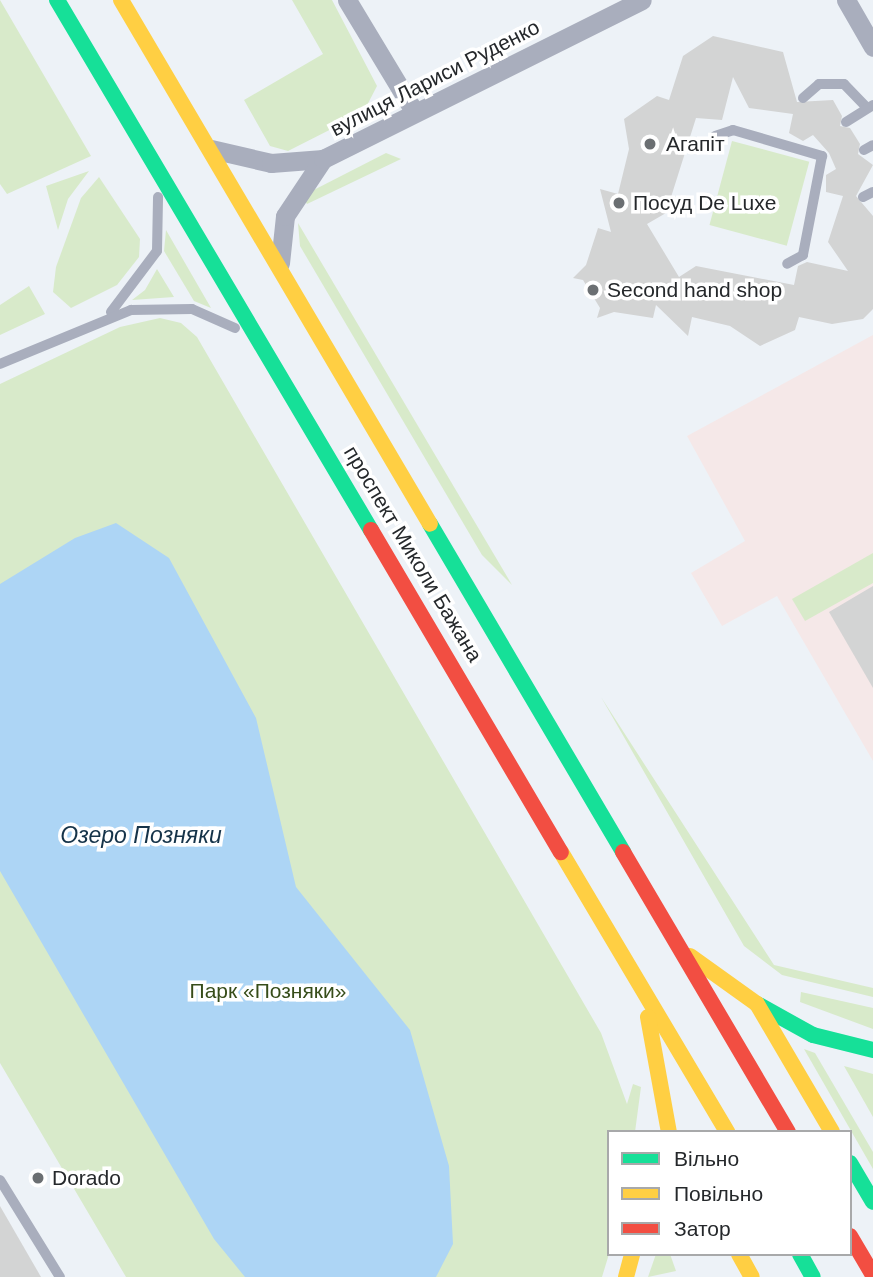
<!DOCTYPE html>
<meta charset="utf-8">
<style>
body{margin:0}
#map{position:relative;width:873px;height:1277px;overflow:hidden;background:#edf2f7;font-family:Helvetica,sans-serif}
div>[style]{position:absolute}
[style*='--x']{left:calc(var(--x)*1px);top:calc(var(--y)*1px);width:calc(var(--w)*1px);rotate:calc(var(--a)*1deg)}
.commercial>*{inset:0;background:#f5e8e8}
.green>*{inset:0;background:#d8eaca;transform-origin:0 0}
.water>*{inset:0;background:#add5f5}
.building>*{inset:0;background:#d3d4d4}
.lane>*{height:10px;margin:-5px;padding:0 5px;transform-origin:5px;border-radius:5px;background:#a9aebd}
.street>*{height:19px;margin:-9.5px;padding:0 9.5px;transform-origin:9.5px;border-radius:9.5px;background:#a9aebd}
.fast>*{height:16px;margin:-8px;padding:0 8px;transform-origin:8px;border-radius:8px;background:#16e098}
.slow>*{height:16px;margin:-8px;padding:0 8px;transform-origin:8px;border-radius:8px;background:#ffcf43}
.jam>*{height:16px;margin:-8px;padding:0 8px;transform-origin:8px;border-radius:8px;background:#f24e42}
.dots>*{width:19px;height:19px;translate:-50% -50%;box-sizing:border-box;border:4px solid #fff;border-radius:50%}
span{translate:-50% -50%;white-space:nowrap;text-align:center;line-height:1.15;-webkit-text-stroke:7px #fff;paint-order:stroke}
.street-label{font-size:21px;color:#25282b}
.poi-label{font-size:21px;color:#25282b}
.left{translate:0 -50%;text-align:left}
.park-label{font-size:21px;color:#374d1a}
.water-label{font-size:23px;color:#153349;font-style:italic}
.legend{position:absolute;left:607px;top:1130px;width:245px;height:126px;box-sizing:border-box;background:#fff;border:2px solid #a8a9aa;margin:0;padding:9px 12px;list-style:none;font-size:21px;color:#25282b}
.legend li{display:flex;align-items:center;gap:14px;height:35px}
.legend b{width:35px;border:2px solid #a8a9aa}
</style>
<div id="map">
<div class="commercial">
<div style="clip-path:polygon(873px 335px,873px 761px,777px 596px,722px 626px,691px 573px,745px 541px,687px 436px)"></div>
</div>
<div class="green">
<div style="clip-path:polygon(0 0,91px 156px,7px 194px,0 184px)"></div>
<div style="clip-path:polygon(292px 0,332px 0,377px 86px,363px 113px,288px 151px,270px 146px,244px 100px,323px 54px)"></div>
<div style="left:732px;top:141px;width:80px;height:87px;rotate:15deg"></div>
<div style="clip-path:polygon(386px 153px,401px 159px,307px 204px,302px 196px)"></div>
<div style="clip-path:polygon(89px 171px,68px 199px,58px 230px,46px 186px)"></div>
<div style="clip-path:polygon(99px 177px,140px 239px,139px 257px,117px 285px,71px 308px,53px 292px,56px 267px,81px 198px)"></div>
<div style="clip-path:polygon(298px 223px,512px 585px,482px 555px,300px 246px)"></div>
<div style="clip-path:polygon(166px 230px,211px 308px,194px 301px,164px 251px)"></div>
<div style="clip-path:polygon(157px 269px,174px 297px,132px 300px,145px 290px)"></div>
<div style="clip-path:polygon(29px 286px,45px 314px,0 335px,0 305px)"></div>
<div style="clip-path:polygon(160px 318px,181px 323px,197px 337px,601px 1033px,627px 1104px,633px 1084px,641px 1087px,635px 1132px,609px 1132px,609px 1254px,602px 1277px,126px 1277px,0 1063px,0 384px,120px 327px)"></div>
<div style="clip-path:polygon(873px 553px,873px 583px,805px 621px,792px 599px)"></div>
<div style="clip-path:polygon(601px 697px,774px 965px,873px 988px,873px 997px,782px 975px,744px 946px)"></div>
<div style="clip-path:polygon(801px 992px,873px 1008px,873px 1029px,800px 1002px)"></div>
<div style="clip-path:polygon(804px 1049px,815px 1053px,873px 1152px,873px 1169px)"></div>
<div style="clip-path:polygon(844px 1066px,873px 1074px,873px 1117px)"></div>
<div style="clip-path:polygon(656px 1254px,670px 1254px,676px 1271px,648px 1277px)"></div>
</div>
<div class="water">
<div style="clip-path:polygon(116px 523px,169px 558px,256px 718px,296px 887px,410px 1030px,449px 1166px,453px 1244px,436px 1277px,245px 1277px,214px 1239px,0 871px,0 584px,75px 538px)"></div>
</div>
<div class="building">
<div style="clip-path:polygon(evenodd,713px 36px,783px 52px,797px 102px,833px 100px,842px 116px,840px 126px,850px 128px,860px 144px,858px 154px,873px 165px,856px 196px,873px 216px,873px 309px,863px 319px,832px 324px,799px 317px,795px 330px,760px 346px,730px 326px,692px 317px,688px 336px,656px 305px,653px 318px,614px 312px,597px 318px,600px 308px,583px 280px,573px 278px,586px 265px,598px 228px,611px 232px,600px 189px,618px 194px,629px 149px,624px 119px,657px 96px,669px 100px,683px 56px,713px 36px,733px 77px,749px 108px,793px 114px,789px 133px,803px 141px,813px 135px,829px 153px,836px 169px,826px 175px,826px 192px,843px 196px,828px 242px,848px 271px,807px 262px,798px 266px,794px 285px,696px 266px,679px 277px,647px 224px,666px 213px,696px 118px,722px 120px,733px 77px)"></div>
<div style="clip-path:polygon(873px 586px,873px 688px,829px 612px)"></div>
<div style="clip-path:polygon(0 1206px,41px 1277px,0 1277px)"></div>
</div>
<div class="lane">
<div style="--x:803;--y:98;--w:21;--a:-41"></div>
<div style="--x:819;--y:84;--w:25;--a:0"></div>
<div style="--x:844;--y:84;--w:33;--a:46"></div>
<div style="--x:846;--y:122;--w:32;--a:-32"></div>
<div style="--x:715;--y:136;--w:19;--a:-18"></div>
<div style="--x:733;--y:130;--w:93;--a:16.3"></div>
<div style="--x:822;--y:156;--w:101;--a:100.9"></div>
<div style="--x:803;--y:255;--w:18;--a:151"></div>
<div style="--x:864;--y:150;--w:10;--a:-29"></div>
<div style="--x:863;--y:197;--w:11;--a:-27"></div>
<div style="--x:111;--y:312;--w:76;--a:-53"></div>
<div style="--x:157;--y:251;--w:54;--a:-88.9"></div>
<div style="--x:0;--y:364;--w:142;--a:-22.4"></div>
<div style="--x:131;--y:310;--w:61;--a:-0.9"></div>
<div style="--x:192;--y:309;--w:47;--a:23.8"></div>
<div style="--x:0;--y:1180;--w:114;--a:58.3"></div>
</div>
<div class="street">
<div style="--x:347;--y:0;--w:130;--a:58.9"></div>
<div style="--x:846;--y:0;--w:54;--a:60.1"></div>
<div style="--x:211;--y:149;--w:62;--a:13.1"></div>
<div style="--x:271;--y:163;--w:52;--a:-4.4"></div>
<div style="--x:280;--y:263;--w:47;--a:-83.9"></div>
<div style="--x:285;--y:216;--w:69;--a:-56.3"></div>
<div style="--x:323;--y:159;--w:356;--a:-26.5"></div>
</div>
<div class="fast">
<div style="--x:57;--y:0;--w:616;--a:59.36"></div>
<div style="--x:430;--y:524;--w:381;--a:59.5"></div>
<div style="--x:757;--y:1004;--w:64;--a:29"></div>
<div style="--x:813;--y:1035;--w:62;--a:14"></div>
<div style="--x:850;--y:1163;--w:45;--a:59.5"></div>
<div style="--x:800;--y:1254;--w:26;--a:61"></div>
</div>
<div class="slow">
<div style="--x:121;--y:0;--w:608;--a:59.47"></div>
<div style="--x:561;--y:852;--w:326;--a:59.3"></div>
<div style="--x:690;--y:956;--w:82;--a:35.6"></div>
<div style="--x:757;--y:1004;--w:148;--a:59.6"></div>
<div style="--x:648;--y:1017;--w:117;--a:79.7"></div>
<div style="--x:739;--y:1254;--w:26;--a:61"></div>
<div style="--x:626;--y:1277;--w:24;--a:-75"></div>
</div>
<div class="jam">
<div style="--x:371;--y:530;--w:374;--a:59.5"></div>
<div style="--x:623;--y:852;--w:325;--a:59.5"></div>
<div style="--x:850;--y:1236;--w:45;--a:59.5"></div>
</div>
<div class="dots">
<div style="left:650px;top:144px;background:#6b6f72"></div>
<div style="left:619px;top:203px;background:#6b6f72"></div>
<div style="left:593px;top:290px;background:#6b6f72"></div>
<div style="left:38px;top:1178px;background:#6b6f72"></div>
</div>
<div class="street-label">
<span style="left:435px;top:78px;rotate:-27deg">вулиця Лариси Руденко</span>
<span style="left:413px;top:554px;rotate:59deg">проспект Миколи Бажана</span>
</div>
<div class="poi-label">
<span class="left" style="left:666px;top:144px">Агапіт</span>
<span class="left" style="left:633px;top:203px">Посуд De Luxe</span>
<span class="left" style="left:607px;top:290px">Second hand shop</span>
<span class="left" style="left:52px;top:1178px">Dorado</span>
</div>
<div class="park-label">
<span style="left:268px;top:991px">Парк «Позняки»</span>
</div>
<div class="water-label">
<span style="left:141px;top:835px">Озеро Позняки</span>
</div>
<ul class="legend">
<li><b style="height:9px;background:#16e098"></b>Вільно</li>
<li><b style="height:9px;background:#ffcf43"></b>Повільно</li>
<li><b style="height:9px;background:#f24e42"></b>Затор</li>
</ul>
</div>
